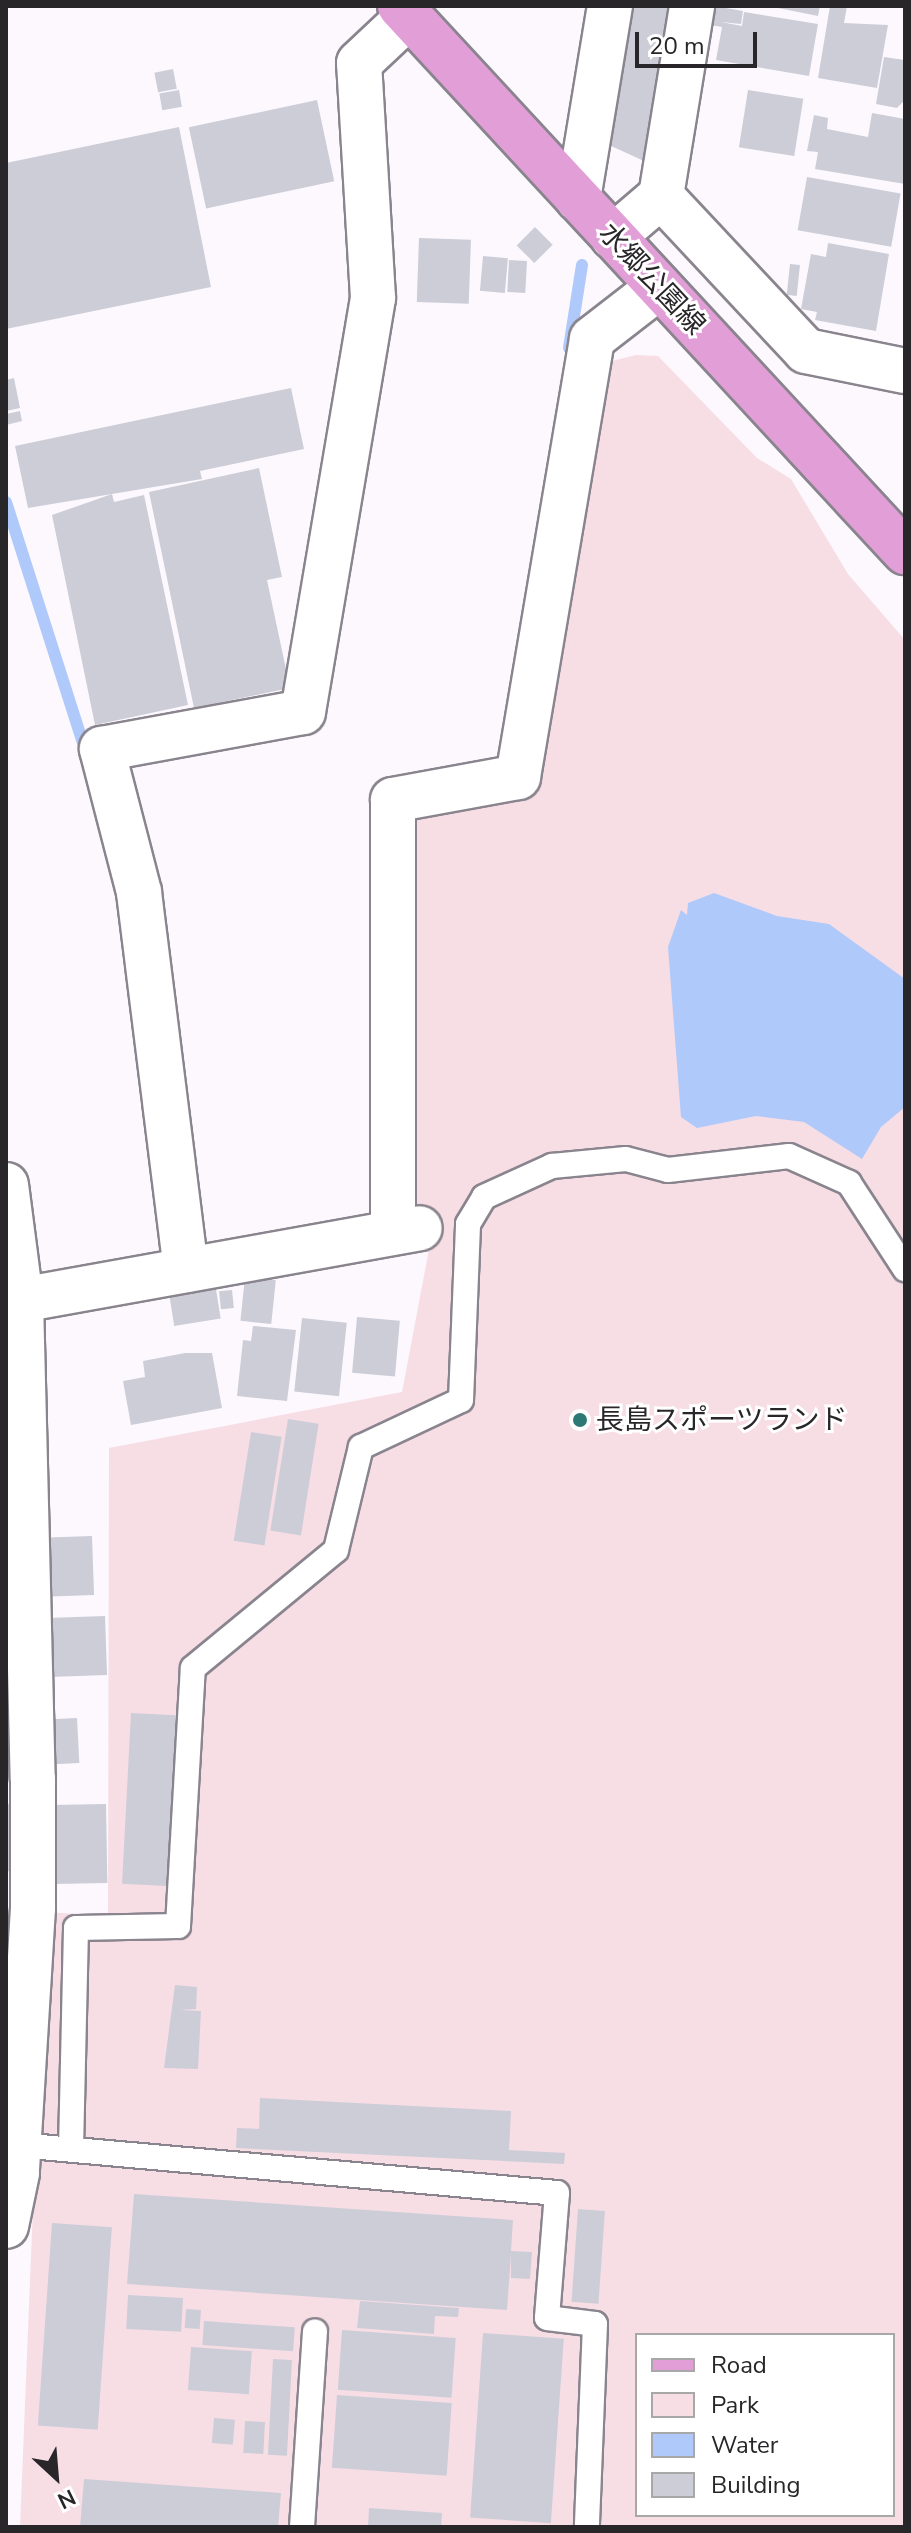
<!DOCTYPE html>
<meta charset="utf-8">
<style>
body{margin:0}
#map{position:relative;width:911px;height:2533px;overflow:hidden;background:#fcf8fe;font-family:"Nunito Sans","Noto Sans JP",sans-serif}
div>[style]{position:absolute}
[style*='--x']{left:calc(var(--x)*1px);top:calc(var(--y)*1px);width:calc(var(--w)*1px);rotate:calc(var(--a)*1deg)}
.green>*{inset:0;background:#f7dee5}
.water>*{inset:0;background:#afc9fa}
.stream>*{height:12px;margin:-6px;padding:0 6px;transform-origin:6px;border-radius:6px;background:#afc9fa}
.building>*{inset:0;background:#cdcdd8;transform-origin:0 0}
.roads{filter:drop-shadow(2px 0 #89848d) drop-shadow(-2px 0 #89848d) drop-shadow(0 2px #89848d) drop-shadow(0 -2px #89848d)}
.lane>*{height:24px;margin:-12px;padding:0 12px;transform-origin:12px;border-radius:12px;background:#fff}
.street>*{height:44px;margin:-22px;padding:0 22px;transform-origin:22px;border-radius:22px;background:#fff}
.primary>*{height:44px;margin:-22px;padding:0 22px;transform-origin:22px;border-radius:22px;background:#e29ed6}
.dots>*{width:22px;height:22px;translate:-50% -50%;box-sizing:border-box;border:4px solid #fff;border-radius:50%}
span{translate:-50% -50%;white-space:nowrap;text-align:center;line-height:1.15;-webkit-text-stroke:6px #fff;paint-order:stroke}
.street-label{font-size:28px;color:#282629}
.poi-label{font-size:28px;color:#282629}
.left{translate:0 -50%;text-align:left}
.frame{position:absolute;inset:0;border:8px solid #282629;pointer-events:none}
.legend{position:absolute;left:635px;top:2333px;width:260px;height:184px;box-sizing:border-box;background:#fff;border:2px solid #a9a8a9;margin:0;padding:10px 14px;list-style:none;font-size:24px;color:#282629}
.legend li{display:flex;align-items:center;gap:16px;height:40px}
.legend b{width:40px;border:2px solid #a9a8a9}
.north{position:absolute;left:16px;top:2437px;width:80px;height:80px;-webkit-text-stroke:6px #fff;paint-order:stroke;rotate:154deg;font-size:22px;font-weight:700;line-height:32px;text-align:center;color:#282629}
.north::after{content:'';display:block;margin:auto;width:28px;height:36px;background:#282629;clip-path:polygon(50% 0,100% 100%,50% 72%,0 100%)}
.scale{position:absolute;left:635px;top:32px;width:122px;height:36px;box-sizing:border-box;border:4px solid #282629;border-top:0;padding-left:10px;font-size:24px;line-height:28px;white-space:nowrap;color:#282629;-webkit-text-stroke:6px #fff;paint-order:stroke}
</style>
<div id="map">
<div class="green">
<div style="clip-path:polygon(evenodd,636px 355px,658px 356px,757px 458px,791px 479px,848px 574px,905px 640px,905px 2527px,20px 2527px,45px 1912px,108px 1916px,109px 1448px,402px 1392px,430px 1244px,426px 1207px,406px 1210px,414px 809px,530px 787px,600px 364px,636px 355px,637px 2335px,893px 2335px,893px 2515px,637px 2515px,637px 2335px)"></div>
</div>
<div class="water">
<div style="clip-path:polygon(714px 893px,777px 916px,829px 924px,905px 979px,905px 1107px,881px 1127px,862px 1159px,804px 1122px,756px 1116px,697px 1128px,681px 1117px,668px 947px,681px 910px,687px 915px,688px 903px)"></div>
</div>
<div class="stream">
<div style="--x:569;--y:348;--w:84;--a:-81.1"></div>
<div style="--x:6;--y:502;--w:263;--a:72.3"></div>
</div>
<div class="building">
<div style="clip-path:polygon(631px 6px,672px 6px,644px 161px,609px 145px)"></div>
<div style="clip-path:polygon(714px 6px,743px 11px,741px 24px,721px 22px,742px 26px,744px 12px,818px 24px,809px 76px,716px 60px,722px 27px,710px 25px)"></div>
<div style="clip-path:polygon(768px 6px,820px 6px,818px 16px)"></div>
<div style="clip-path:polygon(830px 6px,847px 6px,844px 23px,888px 25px,877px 88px,818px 78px)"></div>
<div style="clip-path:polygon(884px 57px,905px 60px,905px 100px,897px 108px,876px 104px)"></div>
<div style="left:173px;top:69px;width:20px;height:19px;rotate:79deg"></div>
<div style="left:179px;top:90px;width:17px;height:20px;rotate:80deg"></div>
<div style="left:748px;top:90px;width:56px;height:58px;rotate:9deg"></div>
<div style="left:317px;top:100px;width:83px;height:131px;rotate:78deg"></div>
<div style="clip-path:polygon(872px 113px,905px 119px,905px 184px,815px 169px,818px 152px,807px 151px,814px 115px,828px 118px,827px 129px,868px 137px)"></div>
<div style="clip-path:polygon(179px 127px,211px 287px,6px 329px,6px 163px)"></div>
<div style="left:807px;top:177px;width:95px;height:54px;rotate:10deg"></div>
<div style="left:535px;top:227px;width:25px;height:26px;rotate:45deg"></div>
<div style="left:419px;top:238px;width:52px;height:64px;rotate:2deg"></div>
<div style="clip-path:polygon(828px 243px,889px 254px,876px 331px,815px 320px,817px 312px,801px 309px,811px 254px,826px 257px)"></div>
<div style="left:483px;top:256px;width:25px;height:35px;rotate:5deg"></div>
<div style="left:509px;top:260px;width:18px;height:32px;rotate:3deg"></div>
<div style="left:790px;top:264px;width:10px;height:31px;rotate:6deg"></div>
<div style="clip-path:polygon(14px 378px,20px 408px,6px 411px,6px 380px)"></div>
<div style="clip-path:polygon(291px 388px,304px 449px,200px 471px,202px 479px,28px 508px,15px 446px)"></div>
<div style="clip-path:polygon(20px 411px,22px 421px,6px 425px,6px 414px)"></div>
<div style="clip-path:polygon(259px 468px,282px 577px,267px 580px,290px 688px,194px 708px,149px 492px)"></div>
<div style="clip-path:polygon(112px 494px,114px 502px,144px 495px,188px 705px,95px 725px,52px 515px)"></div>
<div style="left:245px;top:1277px;width:31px;height:44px;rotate:6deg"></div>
<div style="left:215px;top:1283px;width:36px;height:47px;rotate:81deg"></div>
<div style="left:232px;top:1290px;width:18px;height:13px;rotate:84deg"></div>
<div style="left:357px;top:1317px;width:43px;height:56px;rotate:5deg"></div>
<div style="left:302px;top:1318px;width:45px;height:74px;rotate:6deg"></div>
<div style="clip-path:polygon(253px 1326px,296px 1330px,287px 1401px,237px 1396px,243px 1340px,251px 1341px)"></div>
<div style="clip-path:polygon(185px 1353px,212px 1353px,222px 1408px,131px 1425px,123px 1381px,145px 1377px,143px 1361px)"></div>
<div style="left:288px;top:1419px;width:31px;height:113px;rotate:9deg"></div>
<div style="left:251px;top:1432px;width:31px;height:110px;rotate:9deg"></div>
<div style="left:92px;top:1536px;width:59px;height:44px;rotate:88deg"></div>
<div style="left:105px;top:1616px;width:59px;height:58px;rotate:88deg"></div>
<div style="left:131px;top:1713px;width:54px;height:171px;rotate:3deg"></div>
<div style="left:77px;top:1718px;width:45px;height:26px;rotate:87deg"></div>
<div style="clip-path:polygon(6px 1804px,20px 1805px,14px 1872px,6px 1871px)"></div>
<div style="left:106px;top:1804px;width:79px;height:54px;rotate:89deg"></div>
<div style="clip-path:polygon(175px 1985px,197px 1987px,196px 2009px,180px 2010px,201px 2011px,198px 2069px,164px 2068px)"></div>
<div style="clip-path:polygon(260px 2098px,511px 2111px,509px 2150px,565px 2153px,564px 2164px,236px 2148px,237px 2128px,259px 2129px)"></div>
<div style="clip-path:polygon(134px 2194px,513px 2220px,511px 2251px,532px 2252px,530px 2279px,511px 2278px,511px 2255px,507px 2310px,127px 2284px)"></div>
<div style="left:578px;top:2209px;width:27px;height:93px;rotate:4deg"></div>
<div style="left:52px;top:2223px;width:60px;height:203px;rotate:4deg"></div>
<div style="left:128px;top:2295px;width:55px;height:34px;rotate:3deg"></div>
<div style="clip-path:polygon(360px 2301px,459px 2308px,458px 2317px,435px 2316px,434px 2334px,357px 2328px)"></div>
<div style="left:186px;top:2309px;width:15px;height:19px;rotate:4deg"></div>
<div style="left:204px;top:2321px;width:91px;height:24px;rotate:4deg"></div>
<div style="left:342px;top:2330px;width:114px;height:60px;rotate:4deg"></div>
<div style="left:483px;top:2333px;width:81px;height:185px;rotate:4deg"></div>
<div style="left:191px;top:2347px;width:61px;height:43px;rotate:4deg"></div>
<div style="left:273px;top:2359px;width:19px;height:96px;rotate:3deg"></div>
<div style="left:337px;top:2395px;width:115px;height:73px;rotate:4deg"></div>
<div style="left:214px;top:2418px;width:21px;height:25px;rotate:5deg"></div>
<div style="left:245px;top:2421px;width:20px;height:32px;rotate:3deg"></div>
<div style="clip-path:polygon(84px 2479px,281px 2493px,278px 2527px,80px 2527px)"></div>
<div style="clip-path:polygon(369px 2508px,442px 2513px,441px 2527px,368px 2527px)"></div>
</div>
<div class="roads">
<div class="lane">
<div style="--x:18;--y:2145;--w:541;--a:5.09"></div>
<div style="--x:557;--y:2193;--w:125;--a:94.6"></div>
<div style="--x:547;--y:2318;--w:48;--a:7.1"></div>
<div style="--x:595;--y:2324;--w:203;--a:92.3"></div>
<div style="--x:71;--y:2149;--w:221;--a:-88.7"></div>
<div style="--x:76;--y:1928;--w:102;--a:-1.1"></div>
<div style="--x:178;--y:1926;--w:258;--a:-86.7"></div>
<div style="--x:193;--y:1668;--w:185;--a:-39.5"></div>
<div style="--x:336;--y:1550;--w:106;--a:-76.4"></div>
<div style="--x:361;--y:1447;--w:110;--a:-25.2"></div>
<div style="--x:461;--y:1400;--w:176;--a:-87.7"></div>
<div style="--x:468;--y:1224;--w:31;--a:-59"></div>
<div style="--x:484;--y:1197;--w:75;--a:-24.5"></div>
<div style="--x:552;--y:1166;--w:74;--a:-5.4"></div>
<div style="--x:626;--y:1159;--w:43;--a:14.7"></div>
<div style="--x:668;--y:1170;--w:122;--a:-6.6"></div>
<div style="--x:789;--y:1156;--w:66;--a:24.2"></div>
<div style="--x:849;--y:1183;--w:103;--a:56.9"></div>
<div style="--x:302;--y:2527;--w:196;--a:-86.2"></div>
</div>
<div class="street">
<div style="--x:661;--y:196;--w:212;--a:46.9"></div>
<div style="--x:806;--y:351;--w:101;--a:11.4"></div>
<div style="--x:578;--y:199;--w:196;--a:-80.6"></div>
<div style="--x:613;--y:237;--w:63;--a:-40.5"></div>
<div style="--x:661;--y:196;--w:193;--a:-80.7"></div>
<div style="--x:6;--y:1185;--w:116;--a:82.6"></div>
<div style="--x:21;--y:1300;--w:479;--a:88.6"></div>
<div style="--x:33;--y:1779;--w:129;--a:90"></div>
<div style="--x:33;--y:1908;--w:265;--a:93.5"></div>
<div style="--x:17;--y:2173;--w:54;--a:101.7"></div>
<div style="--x:393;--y:1232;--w:432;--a:-90"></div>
<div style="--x:393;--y:800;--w:127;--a:-10.4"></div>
<div style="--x:518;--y:777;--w:444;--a:-80.4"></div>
<div style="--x:592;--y:339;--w:85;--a:-37.8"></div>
<div style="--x:186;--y:1270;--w:381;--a:-97.1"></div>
<div style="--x:139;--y:892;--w:148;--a:-104.5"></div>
<div style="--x:102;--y:749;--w:204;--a:-10.4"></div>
<div style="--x:303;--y:712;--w:420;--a:-80.4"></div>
<div style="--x:373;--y:298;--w:235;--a:-93.4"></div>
<div style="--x:359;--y:63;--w:69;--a:-43.2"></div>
<div style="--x:21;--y:1300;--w:405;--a:-10.2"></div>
</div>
<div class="primary">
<div style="--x:400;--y:6;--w:744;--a:47.23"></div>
</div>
</div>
<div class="dots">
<div style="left:580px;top:1420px;background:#2e7875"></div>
</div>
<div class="street-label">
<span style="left:652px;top:279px;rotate:47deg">水郷公園線</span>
</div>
<div class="poi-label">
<span class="left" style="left:596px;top:1420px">長島スポーツランド</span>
</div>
<div class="frame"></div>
<ul class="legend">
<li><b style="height:10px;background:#e29ed6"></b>Road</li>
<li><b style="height:22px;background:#f7dee5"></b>Park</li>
<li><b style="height:22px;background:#afc9fa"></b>Water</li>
<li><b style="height:22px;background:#cdcdd8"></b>Building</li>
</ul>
<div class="north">N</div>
<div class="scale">20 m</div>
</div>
